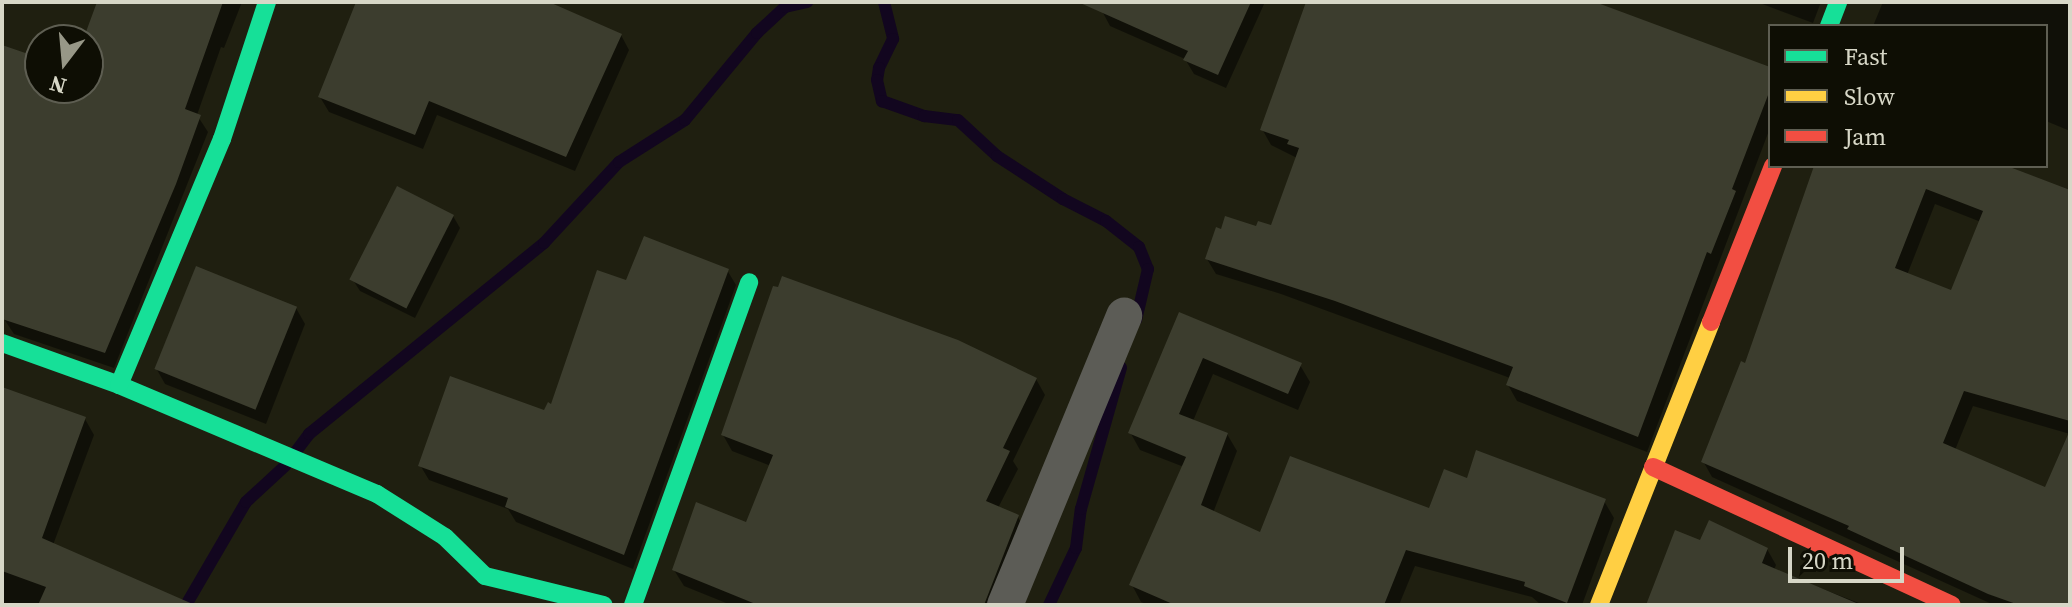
<!DOCTYPE html>
<style>
body{margin:0}
#map{position:relative;width:2072px;height:607px;overflow:hidden;background:#1f1f10;font-family:"Source Serif 4",serif}
div>[style]{position:absolute}
[style*='--x']{left:calc(var(--x)*1px);top:calc(var(--y)*1px);width:calc(var(--w)*1px);rotate:calc(var(--a)*1deg)}
.shadow>*{inset:0;background:#0007}
.stream>*{height:12px;margin:-6px;padding:0 6px;transform-origin:6px;border-radius:6px;background:#12061f}
.building>*{inset:0;background:#3c3d2e;transform-origin:0 0}
.street>*{height:36px;margin:-18px;padding:0 18px;transform-origin:18px;border-radius:18px;background:#5c5c56}
.fast>*{height:18px;margin:-9px;padding:0 9px;transform-origin:9px;border-radius:9px;background:#16e098}
.slow>*{height:18px;margin:-9px;padding:0 9px;transform-origin:9px;border-radius:9px;background:#ffcf43}
.jam>*{height:18px;margin:-9px;padding:0 9px;transform-origin:9px;border-radius:9px;background:#f24e42}
span{translate:-50% -50%;white-space:nowrap;text-align:center;line-height:1.15;-webkit-text-stroke:6px #0e0e04;paint-order:stroke}
.frame{position:absolute;inset:0;border:4px solid #d7d7c7;pointer-events:none}
.legend{position:absolute;left:1768px;top:24px;width:280px;height:144px;box-sizing:border-box;background:#0e0e04;border:2px solid #5e5e52;margin:0;padding:10px 14px;list-style:none;font-size:24px;color:#d7d7c7}
.legend li{display:flex;align-items:center;gap:16px;height:40px}
.legend b{width:40px;border:2px solid #5e5e52}
.north{position:absolute;left:24px;top:24px;width:80px;height:80px;box-sizing:border-box;background:#0e0e04;border:2px solid #5e5e52;border-radius:50%;rotate:196deg;font-size:22px;font-weight:700;line-height:32px;text-align:center;color:#d7d7c7}
.north::after{content:'';display:block;margin:auto;width:28px;height:36px;background:#979787;clip-path:polygon(50% 0,100% 100%,50% 72%,0 100%)}
.scale{position:absolute;left:1788px;top:547px;width:116px;height:36px;box-sizing:border-box;border:4px solid #d7d7c7;border-top:0;padding-left:10px;font-size:24px;line-height:28px;white-space:nowrap;color:#d7d7c7;-webkit-text-stroke:6px #0e0e04;paint-order:stroke}
</style>
<div id="map">
<div class="shadow">
<div style="clip-path:polygon(99px 2px,242px 2px,224px 48px,221px 47px,197px 115px,208px 132px,114px 368px,14px 334px,2px 316px,2px 47px,40px 60px,40px 88px,88px 88px,88px 40px,85px 40px)"></div>
<div style="clip-path:polygon(358px 2px,544px 2px,621px 35px,629px 50px,575px 171px,437px 115px,423px 149px,329px 112px,320px 97px)"></div>
<div style="clip-path:polygon(1106px 2px,1265px 2px,1226px 88px,1194px 74px,1185px 59px,1110px 26px,1102px 11px)"></div>
<div style="clip-path:polygon(1308px 2px,1588px 2px,1770px 69px,1770px 128px,1647px 452px,1517px 401px,1508px 385px,1510px 378px,1281px 294px,1216px 274px,1207px 259px,1257px 228px,1272px 227px,1297px 158px,1271px 145px,1262px 129px)"></div>
<div style="clip-path:polygon(1757px 2px,1821px 2px,1813px 23px)"></div>
<div style="clip-path:polygon(1883px 2px,2070px 2px,2070px 131px,2046px 121px,2046px 26px,1873px 26px)"></div>
<div style="clip-path:polygon(evenodd,1816px 166px,2002px 166px,2070px 193px,2070px 434px,1973px 406px,1955px 450px,2046px 489px,2070px 435px,2070px 605px,1994px 605px,1712px 477px,1703px 461px,1746px 365px,1816px 166px,1935px 204px,1981px 222px,1953px 293px,1907px 275px,1935px 204px)"></div>
<div style="clip-path:polygon(453px 216px,460px 228px,415px 318px,360px 291px,353px 280px)"></div>
<div style="clip-path:polygon(727px 270px,736px 285px,633px 569px,516px 522px,508px 509px,429px 480px,420px 465px,546px 413px,628px 283px)"></div>
<div style="clip-path:polygon(296px 308px,305px 324px,266px 424px,165px 384px,156px 368px)"></div>
<div style="clip-path:polygon(1180px 314px,1300px 365px,1310px 382px,1298px 410px,1213px 374px,1193px 421px,1227px 434px,1237px 451px,1213px 513px,1261px 534px,1430px 511px,1468px 481px,1604px 501px,1614px 518px,1582px 605px,1541px 605px,1532px 597px,1415px 566px,1399px 605px,1149px 605px,1141px 602px,1132px 585px,1184px 467px,1140px 450px,1130px 432px)"></div>
<div style="clip-path:polygon(1036px 379px,1045px 395px,1013px 461px,1018px 469px,998px 508px,1018px 517px,1027px 533px,998px 605px,731px 605px,684px 586px,674px 570px,747px 525px,771px 466px,732px 451px,723px 435px)"></div>
<div style="clip-path:polygon(2px 389px,85px 419px,94px 435px,53px 545px,172px 605px,2px 605px)"></div>
<div style="clip-path:polygon(1702px 542px,1767px 549px,1776px 565px,1774px 570px,1864px 605px,1648px 605px)"></div>
</div>
<div class="stream">
<div style="--x:884;--y:2;--w:38;--a:76"></div>
<div style="--x:893;--y:39;--w:32;--a:116"></div>
<div style="--x:879;--y:68;--w:12;--a:99"></div>
<div style="--x:877;--y:80;--w:22;--a:77"></div>
<div style="--x:882;--y:101;--w:45;--a:19.7"></div>
<div style="--x:924;--y:116;--w:34;--a:7"></div>
<div style="--x:958;--y:120;--w:53;--a:42.7"></div>
<div style="--x:997;--y:156;--w:79;--a:33.1"></div>
<div style="--x:1063;--y:199;--w:48;--a:27.1"></div>
<div style="--x:1106;--y:221;--w:42;--a:38.2"></div>
<div style="--x:1139;--y:247;--w:24;--a:68"></div>
<div style="--x:1148;--y:269;--w:52;--a:103.2"></div>
<div style="--x:297;--y:450;--w:20;--a:-53"></div>
<div style="--x:309;--y:434;--w:303;--a:-39.1"></div>
<div style="--x:544;--y:243;--w:110;--a:-47.2"></div>
<div style="--x:619;--y:162;--w:78;--a:-32.5"></div>
<div style="--x:685;--y:120;--w:113;--a:-50.4"></div>
<div style="--x:757;--y:33;--w:38;--a:-43"></div>
<div style="--x:785;--y:7;--w:23;--a:-13"></div>
<div style="--x:186;--y:605;--w:119;--a:-59.8"></div>
<div style="--x:246;--y:502;--w:54;--a:-42.8"></div>
<div style="--x:1049;--y:605;--w:63;--a:-64.7"></div>
<div style="--x:1076;--y:548;--w:39;--a:-83"></div>
<div style="--x:1081;--y:509;--w:147;--a:-74.2"></div>
</div>
<div class="building">
<div style="clip-path:polygon(97px 2px,223px 2px,185px 109px,201px 115px,176px 184px,105px 353px,2px 319px,2px 45px,40px 58px,40px 88px,88px 88px,88px 40px,83px 40px)"></div>
<div style="clip-path:polygon(356px 2px,549px 2px,622px 34px,566px 157px,429px 101px,415px 135px,318px 97px)"></div>
<div style="clip-path:polygon(1078px 2px,1251px 2px,1218px 75px,1183px 60px,1188px 51px)"></div>
<div style="clip-path:polygon(1306px 2px,1595px 2px,1770px 67px,1770px 90px,1732px 189px,1736px 191px,1711px 254px,1707px 252px,1638px 437px,1506px 385px,1513px 367px,1335px 301px,1205px 259px,1216px 227px,1221px 229px,1225px 216px,1256px 226px,1258px 221px,1271px 225px,1299px 148px,1287px 144px,1289px 140px,1260px 130px)"></div>
<div style="clip-path:polygon(evenodd,1814px 166px,2007px 166px,2070px 190px,2070px 421px,1964px 391px,1943px 443px,2045px 487px,2070px 430px,2070px 605px,2019px 605px,1988px 594px,1847px 529px,1849px 526px,1701px 462px,1741px 361px,1745px 363px,1814px 166px,1926px 189px,1983px 211px,1951px 290px,1895px 268px,1926px 189px)"></div>
<div style="left:397px;top:186px;width:64px;height:105px;rotate:27deg"></div>
<div style="clip-path:polygon(644px 236px,729px 269px,624px 555px,505px 507px,508px 498px,418px 466px,450px 376px,544px 410px,548px 402px,551px 404px,597px 270px,626px 280px)"></div>
<div style="left:196px;top:266px;width:109px;height:111px;rotate:22deg"></div>
<div style="clip-path:polygon(782px 276px,958px 340px,1037px 378px,1003px 448px,1010px 451px,986px 501px,1019px 515px,984px 605px,758px 605px,672px 570px,696px 502px,746px 522px,773px 455px,721px 435px,773px 286px,778px 287px)"></div>
<div style="clip-path:polygon(1179px 312px,1302px 363px,1288px 394px,1203px 358px,1179px 414px,1228px 433px,1201px 505px,1260px 532px,1290px 456px,1429px 508px,1444px 469px,1467px 478px,1476px 450px,1606px 499px,1567px 603px,1524px 586px,1525px 582px,1406px 550px,1384px 605px,1175px 605px,1129px 585px,1186px 457px,1128px 433px)"></div>
<div style="clip-path:polygon(2px 387px,86px 417px,42px 538px,195px 605px,38px 605px,46px 587px,2px 571px)"></div>
<div style="clip-path:polygon(1709px 520px,1768px 548px,1762px 563px,1861px 605px,1646px 605px,1675px 530px,1700px 540px)"></div>
</div>
<div class="street">
<div style="--x:1005;--y:605;--w:313;--a:-67.6"></div>
</div>
<div class="fast">
<div style="--x:1829;--y:26;--w:26;--a:-69"></div>
<div style="--x:2;--y:343;--w:124;--a:19.7"></div>
<div style="--x:119;--y:385;--w:280;--a:22.9"></div>
<div style="--x:377;--y:494;--w:80;--a:32.3"></div>
<div style="--x:445;--y:537;--w:56;--a:44.3"></div>
<div style="--x:485;--y:576;--w:122;--a:13.7"></div>
<div style="--x:119;--y:385;--w:267;--a:-67.3"></div>
<div style="--x:222;--y:139;--w:144;--a:-71.8"></div>
<div style="--x:633;--y:605;--w:343;--a:-70.2"></div>
</div>
<div class="slow">
<div style="--x:1599;--y:605;--w:304;--a:-68.4"></div>
</div>
<div class="jam">
<div style="--x:1711;--y:322;--w:168;--a:-68.3"></div>
<div style="--x:1653;--y:467;--w:329;--a:24.8"></div>
</div>
<div class="frame"></div>
<ul class="legend">
<li><b style="height:10px;background:#16e098"></b>Fast</li>
<li><b style="height:10px;background:#ffcf43"></b>Slow</li>
<li><b style="height:10px;background:#f24e42"></b>Jam</li>
</ul>
<div class="north">N</div>
<div class="scale">20 m</div>
</div>
